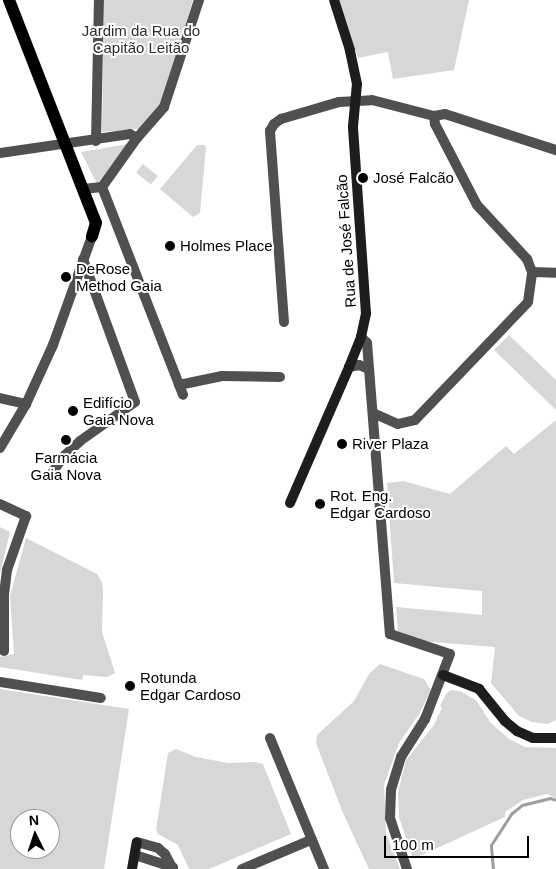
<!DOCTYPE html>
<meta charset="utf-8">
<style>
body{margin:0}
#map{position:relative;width:556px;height:869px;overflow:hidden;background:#fff;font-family:Arial,sans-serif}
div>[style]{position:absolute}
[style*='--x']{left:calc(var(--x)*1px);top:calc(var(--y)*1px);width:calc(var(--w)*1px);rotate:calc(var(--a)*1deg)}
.green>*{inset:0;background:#d7d7d7;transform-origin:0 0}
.stream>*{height:3px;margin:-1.5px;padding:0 1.5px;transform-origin:1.5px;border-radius:1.5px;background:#9e9e9e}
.street>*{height:10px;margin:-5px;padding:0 5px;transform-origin:5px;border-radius:5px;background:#505050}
.secondary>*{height:10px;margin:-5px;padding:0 5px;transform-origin:5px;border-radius:5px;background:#1d1d1d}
.primary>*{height:12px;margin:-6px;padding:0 6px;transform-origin:6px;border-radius:6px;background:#000}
.dots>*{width:14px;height:14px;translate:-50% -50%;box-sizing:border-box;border:2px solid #fff;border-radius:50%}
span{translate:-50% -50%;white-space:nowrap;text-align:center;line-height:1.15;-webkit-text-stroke:4px #fff;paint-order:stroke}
.park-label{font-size:15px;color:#2e2e2e}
.poi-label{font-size:15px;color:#000}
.left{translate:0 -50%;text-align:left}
.street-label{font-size:15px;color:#000}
.north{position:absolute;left:10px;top:809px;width:50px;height:50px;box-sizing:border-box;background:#fff;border:1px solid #999;border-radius:50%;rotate:356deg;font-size:14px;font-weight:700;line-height:20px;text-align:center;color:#000}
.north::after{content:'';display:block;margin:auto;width:18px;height:22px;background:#000;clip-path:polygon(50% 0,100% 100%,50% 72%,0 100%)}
.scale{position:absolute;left:384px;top:836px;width:145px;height:22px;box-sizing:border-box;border:2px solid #000;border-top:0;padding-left:6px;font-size:15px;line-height:18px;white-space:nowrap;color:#000;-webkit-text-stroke:4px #fff;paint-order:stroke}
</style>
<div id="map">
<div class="green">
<div style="clip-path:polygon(104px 0,193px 0,160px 106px,139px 129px,102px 132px)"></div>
<div style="clip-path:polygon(340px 0,469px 0,454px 70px,393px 79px,388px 52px,358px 58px,338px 2px)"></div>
<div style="clip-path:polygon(128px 144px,97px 184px,81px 152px)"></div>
<div style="clip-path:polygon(197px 145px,204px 145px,206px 147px,200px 213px,193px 217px,160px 189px)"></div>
<div style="left:143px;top:164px;width:19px;height:11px;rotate:39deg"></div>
<div style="clip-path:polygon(509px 335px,556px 380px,556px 410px,494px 350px)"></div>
<div style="clip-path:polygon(556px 420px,556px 720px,547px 724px,532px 722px,519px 716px,491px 683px,495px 647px,420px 641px,398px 633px,396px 607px,482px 615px,482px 591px,394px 583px,387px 483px,403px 481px,450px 494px,506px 446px,514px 454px)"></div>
<div style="clip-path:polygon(0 527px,10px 532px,0 574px)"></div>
<div style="clip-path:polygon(26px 538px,97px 574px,102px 582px,103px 595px,102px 632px,115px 673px,107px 677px,83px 675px,82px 680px,0 667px,0 657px,14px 654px,10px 596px)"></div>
<div style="clip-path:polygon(380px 664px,424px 679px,431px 690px,419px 714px,399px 743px,384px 785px,386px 833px,400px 869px,369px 869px,343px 813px,316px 743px,317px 735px,354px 701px,369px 674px)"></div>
<div style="clip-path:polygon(evenodd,0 689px,129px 709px,104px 869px,0 869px,0 689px,20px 819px,50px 819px,50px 849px,20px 849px,20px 819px)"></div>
<div style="clip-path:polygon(451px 690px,460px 691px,476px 700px,490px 722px,509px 739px,525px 747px,556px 748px,556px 798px,547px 794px,523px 800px,505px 812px,505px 817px,413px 859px,399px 817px,398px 792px,406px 760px,434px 725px,442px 708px,440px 706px,446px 694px)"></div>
<div style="clip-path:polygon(176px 749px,196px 757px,228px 763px,255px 762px,263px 764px,291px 834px,209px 869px,189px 869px,178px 845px,158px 834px,156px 830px,168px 753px)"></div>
</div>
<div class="stream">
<div style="--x:493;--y:869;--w:24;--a:-95"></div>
<div style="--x:491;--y:845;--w:38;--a:-57"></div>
<div style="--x:512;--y:813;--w:13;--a:-39"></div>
<div style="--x:522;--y:805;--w:29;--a:-14"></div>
<div style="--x:550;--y:798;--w:6;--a:18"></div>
</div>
<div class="street">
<div style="--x:434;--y:116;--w:8;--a:83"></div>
<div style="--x:435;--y:124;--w:91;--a:62.6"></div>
<div style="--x:477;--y:205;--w:74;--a:47.2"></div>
<div style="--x:527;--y:259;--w:14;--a:69"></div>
<div style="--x:532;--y:272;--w:24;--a:2"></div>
<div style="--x:96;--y:141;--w:141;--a:-88.8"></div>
<div style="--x:0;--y:153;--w:131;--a:-8.3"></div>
<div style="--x:130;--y:134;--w:8;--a:30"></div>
<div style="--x:102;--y:187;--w:223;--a:68.7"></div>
<div style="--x:102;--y:187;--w:60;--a:-54.5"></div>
<div style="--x:137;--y:138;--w:41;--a:-48.9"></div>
<div style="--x:164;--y:107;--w:113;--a:-71.9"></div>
<div style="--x:83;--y:189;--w:19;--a:-6"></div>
<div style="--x:284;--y:322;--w:192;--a:-94.2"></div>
<div style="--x:270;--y:131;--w:8;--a:-60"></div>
<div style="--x:274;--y:124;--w:9;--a:-36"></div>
<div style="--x:281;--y:119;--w:60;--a:-16.3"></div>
<div style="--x:339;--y:102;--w:33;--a:-3"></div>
<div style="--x:372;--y:100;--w:64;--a:14.5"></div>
<div style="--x:434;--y:116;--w:11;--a:-10"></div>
<div style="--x:445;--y:114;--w:117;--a:18"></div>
<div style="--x:361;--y:337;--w:8;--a:45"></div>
<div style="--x:367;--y:343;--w:292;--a:85.5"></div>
<div style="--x:390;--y:634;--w:63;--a:18.4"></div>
<div style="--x:450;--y:654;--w:70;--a:111"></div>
<div style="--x:425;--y:719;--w:45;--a:122.3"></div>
<div style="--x:401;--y:757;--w:34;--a:107"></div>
<div style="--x:391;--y:790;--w:28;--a:92"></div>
<div style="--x:390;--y:818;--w:54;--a:71.6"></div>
<div style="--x:349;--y:367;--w:10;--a:-11"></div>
<div style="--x:359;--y:365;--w:11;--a:22"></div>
<div style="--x:179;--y:385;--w:44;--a:-11.8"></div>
<div style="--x:222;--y:376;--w:58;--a:1"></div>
<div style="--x:0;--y:398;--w:27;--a:13"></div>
<div style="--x:373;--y:413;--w:27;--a:24"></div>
<div style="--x:398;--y:424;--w:17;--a:-13"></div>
<div style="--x:415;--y:420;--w:163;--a:-46.2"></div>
<div style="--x:528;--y:302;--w:30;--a:-82"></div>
<div style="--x:0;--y:448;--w:51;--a:-59.4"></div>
<div style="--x:26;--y:404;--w:65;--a:-65.4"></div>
<div style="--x:53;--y:345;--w:116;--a:-70.3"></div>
<div style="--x:52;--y:473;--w:19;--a:-55"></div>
<div style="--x:63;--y:457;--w:23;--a:-43"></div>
<div style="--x:80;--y:441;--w:67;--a:-35.3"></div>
<div style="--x:135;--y:402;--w:152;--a:-110"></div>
<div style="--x:0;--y:504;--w:29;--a:25"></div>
<div style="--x:26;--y:516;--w:57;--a:109.4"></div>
<div style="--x:7;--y:570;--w:26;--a:97"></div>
<div style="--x:4;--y:596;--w:55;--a:90"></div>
<div style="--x:0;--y:682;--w:102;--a:9"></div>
<div style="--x:270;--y:738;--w:142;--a:67.6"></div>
<div style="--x:137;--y:842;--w:22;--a:16"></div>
<div style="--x:158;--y:848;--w:9;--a:41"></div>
<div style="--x:165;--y:854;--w:17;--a:62"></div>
<div style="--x:135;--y:855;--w:40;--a:18"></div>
<div style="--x:242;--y:869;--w:75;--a:-22.8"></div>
</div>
<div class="secondary">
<div style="--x:290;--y:503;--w:148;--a:-66.5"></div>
<div style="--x:349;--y:367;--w:32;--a:-68"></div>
<div style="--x:361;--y:337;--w:24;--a:-78"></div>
<div style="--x:366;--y:314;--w:188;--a:-94"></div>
<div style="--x:353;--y:126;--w:42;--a:-84.6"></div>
<div style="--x:357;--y:84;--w:35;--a:-102"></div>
<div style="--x:350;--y:50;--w:52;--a:-107.7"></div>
<div style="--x:443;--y:675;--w:39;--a:21"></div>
<div style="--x:479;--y:689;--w:41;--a:50.9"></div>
<div style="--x:505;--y:721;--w:16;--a:40"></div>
<div style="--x:517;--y:731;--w:17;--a:24"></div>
<div style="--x:533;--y:738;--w:23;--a:0"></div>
<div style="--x:132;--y:869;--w:27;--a:-80"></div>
</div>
<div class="primary">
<div style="--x:9;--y:0;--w:239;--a:68.7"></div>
<div style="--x:96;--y:223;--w:14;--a:107"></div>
</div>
<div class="dots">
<div style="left:363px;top:178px;background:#000"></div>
<div style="left:170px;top:246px;background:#000"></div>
<div style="left:66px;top:277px;background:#000"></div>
<div style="left:73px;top:411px;background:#000"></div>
<div style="left:66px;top:440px;background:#000"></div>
<div style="left:342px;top:444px;background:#000"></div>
<div style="left:320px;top:504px;background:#000"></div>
<div style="left:130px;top:686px;background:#000"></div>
</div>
<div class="park-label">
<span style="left:141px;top:39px">Jardim da Rua do<br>Capitão Leitão</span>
</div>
<div class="poi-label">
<span class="left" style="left:373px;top:178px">José Falcão</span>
<span class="left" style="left:180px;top:246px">Holmes Place</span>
<span class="left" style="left:76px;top:277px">DeRose<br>Method Gaia</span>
<span class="left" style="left:83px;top:411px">Edifício<br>Gaia Nova</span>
<span class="left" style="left:352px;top:444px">River Plaza</span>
<span style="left:66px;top:466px">Farmácia<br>Gaia Nova</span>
<span class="left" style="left:330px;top:504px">Rot. Eng.<br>Edgar Cardoso</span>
<span class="left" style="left:140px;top:686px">Rotunda<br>Edgar Cardoso</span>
</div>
<div class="street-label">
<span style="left:346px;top:241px;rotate:-94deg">Rua de José Falcão</span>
</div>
<div class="north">N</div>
<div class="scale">100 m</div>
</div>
